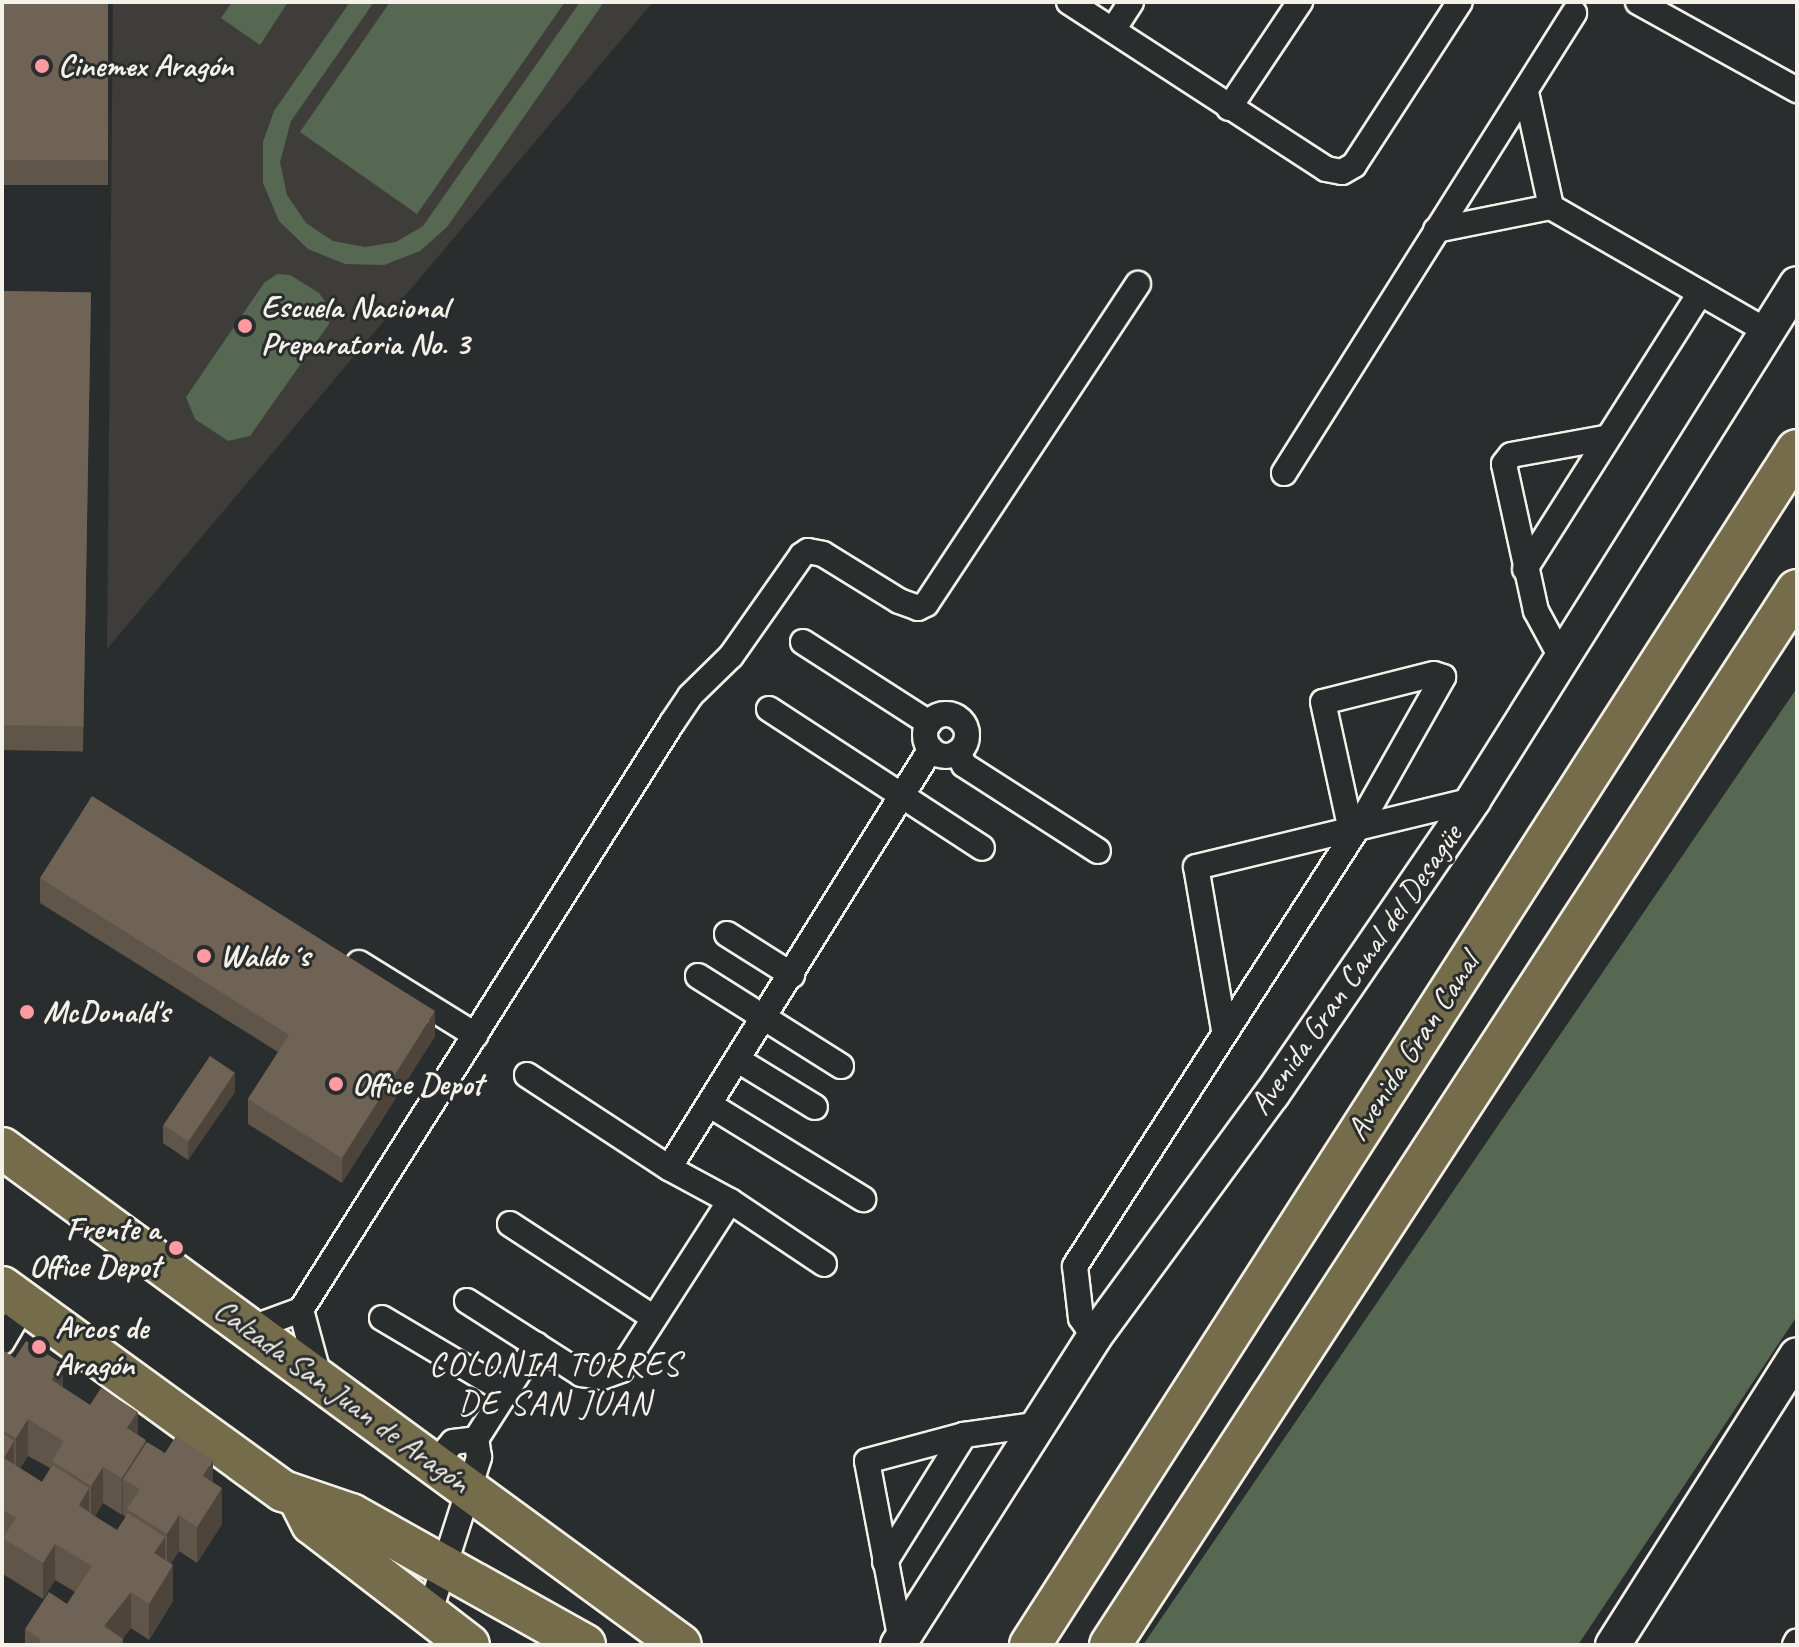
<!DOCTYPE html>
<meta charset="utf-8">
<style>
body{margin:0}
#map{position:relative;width:1799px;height:1647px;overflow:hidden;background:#2a2d2e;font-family:Caveat,sans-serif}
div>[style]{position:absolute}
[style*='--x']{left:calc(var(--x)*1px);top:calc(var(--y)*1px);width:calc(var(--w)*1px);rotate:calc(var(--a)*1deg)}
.built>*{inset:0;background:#3e3d39}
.green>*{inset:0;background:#576852}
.roads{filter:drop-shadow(2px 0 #f4f1e8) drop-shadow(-2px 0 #f4f1e8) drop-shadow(0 2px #f4f1e8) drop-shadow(0 -2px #f4f1e8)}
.street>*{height:24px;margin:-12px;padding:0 12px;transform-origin:12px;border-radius:12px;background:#2a2d2e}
.street>.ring{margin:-12px;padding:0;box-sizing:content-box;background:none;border:24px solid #2a2d2e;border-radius:50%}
.secondary>*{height:34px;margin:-17px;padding:0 17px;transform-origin:17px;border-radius:17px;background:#2a2d2e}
.primary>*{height:40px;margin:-20px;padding:0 20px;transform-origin:20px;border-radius:20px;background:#746c4b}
.wall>*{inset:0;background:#5f5548;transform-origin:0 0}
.shaded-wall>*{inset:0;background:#4d453b}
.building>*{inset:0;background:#6e6354;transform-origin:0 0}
.dots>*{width:22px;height:22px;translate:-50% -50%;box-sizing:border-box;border:4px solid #2a2d2e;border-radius:50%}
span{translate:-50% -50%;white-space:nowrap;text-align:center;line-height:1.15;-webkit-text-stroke:6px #2a2d2e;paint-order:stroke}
.poi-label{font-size:32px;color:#f4f1e8;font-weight:700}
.left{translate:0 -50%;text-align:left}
.right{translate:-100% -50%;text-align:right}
.street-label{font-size:32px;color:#f4f1e8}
.neighbourhood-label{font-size:34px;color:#f4f1e8;letter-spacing:2px}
.frame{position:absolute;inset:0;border:4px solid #f4f1e8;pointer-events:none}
</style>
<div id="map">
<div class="built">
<div style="clip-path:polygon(113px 2px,653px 2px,107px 649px)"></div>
</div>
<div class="green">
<div style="clip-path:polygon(232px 2px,288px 2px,260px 45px,221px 18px)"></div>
<div style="clip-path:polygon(350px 2px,374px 2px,291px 121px,280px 162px,287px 195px,306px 223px,333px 241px,365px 247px,396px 242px,423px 226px,580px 2px,604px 2px,447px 227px,420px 251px,384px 265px,345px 264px,308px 249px,279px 221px,263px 183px,263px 142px,274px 111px)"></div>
<div style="clip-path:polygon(390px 2px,565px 2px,417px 214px,300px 132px)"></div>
<div style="clip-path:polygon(277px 274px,290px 275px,319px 293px,329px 307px,329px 324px,250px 436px,228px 441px,195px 419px,186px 397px,264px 283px)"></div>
<div style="clip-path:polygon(1797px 688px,1797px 1316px,1578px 1645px,1143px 1645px)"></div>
</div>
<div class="roads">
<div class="street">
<div style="--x:1069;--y:2;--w:306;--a:33"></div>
<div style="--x:1326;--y:169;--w:16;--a:11"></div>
<div style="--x:1342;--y:172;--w:14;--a:-30"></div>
<div style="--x:1354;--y:165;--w:194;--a:-57"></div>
<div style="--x:1638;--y:2;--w:182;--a:29"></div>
<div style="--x:1113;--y:30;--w:33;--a:-57"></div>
<div style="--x:1526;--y:92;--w:118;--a:77.7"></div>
<div style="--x:1551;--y:207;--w:250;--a:29.9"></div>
<div style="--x:1229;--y:108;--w:128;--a:-56.2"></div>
<div style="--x:1436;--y:230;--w:117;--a:-11.3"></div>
<div style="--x:1284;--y:473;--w:544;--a:-57.77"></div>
<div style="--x:1525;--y:569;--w:327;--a:-57.6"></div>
<div style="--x:803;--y:642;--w:150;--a:32.7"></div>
<div style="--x:1562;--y:659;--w:55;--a:-118.4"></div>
<div style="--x:1536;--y:611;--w:150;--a:-102.3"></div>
<div style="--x:1504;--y:464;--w:11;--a:-52"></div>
<div style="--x:1511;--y:455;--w:96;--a:-10.3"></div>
<div style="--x:769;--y:709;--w:254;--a:33.1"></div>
<div class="ring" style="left:925px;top:714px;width:18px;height:18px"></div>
<div style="--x:958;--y:752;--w:14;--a:65"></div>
<div style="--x:964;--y:765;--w:159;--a:32.7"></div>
<div style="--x:727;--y:934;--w:77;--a:32.2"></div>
<div style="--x:359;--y:963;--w:137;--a:31.8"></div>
<div style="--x:698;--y:976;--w:169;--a:32.2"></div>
<div style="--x:1224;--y:1030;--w:165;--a:-99.7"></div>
<div style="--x:1196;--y:867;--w:285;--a:-13.6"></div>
<div style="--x:738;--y:1060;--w:90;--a:31.4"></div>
<div style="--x:527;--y:1075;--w:170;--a:33.2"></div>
<div style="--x:710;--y:1105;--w:180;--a:31.6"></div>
<div style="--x:730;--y:1201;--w:113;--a:33.8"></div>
<div style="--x:510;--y:1224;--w:172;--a:33.1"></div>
<div style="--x:467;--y:1301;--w:135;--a:32.6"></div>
<div style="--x:581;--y:1374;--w:21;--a:8"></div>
<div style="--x:602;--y:1377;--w:20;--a:-20"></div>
<div style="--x:621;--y:1370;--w:201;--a:-57.2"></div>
<div style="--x:730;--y:1201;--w:69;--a:-151.6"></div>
<div style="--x:669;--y:1168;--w:494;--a:-58"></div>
<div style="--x:301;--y:1310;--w:73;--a:74.8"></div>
<div style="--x:382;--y:1318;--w:145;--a:30.6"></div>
<div style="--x:249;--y:1329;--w:55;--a:-20.1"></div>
<div style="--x:301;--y:1310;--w:694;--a:-57.71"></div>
<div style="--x:672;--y:723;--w:32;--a:-56"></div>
<div style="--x:690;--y:696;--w:57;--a:-44.3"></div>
<div style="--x:731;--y:656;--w:123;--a:-54.9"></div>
<div style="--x:802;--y:555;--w:7;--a:-34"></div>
<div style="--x:808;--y:551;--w:15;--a:11"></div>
<div style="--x:823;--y:554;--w:89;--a:31.7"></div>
<div style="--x:899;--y:601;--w:20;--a:20"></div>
<div style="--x:918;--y:608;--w:9;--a:-27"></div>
<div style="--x:926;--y:604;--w:384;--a:-56.5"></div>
<div style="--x:1094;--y:1337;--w:23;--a:-124"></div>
<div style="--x:1081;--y:1318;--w:52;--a:-96.6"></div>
<div style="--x:1075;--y:1266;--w:526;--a:-57.19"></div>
<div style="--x:1360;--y:824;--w:169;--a:-60.5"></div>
<div style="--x:1443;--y:677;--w:9;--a:-162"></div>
<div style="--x:1434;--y:674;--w:114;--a:165.8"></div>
<div style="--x:1323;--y:702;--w:127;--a:77.7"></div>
<div style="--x:2;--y:1342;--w:45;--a:-59.5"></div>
<div style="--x:434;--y:1464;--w:29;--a:-49"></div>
<div style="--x:453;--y:1442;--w:23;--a:-7"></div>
<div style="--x:885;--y:1562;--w:150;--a:-58.1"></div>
<div style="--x:429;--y:1614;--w:165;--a:-72.3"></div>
<div style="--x:479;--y:1457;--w:18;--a:-99"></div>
<div style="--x:476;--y:1439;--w:112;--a:-57.4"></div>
<div style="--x:901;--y:1641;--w:183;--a:-100.7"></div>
<div style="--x:867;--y:1461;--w:100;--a:-15"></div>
<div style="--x:964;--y:1435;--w:77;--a:-8.2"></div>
<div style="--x:1795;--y:1645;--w:4;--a:-63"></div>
</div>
<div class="secondary">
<div style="--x:898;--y:1645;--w:365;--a:-57.5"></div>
<div style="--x:1094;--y:1337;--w:301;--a:-53.8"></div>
<div style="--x:1272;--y:1094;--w:356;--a:-55.6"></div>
<div style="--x:1473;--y:800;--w:609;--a:-57.88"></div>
<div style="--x:1613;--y:1645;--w:343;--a:-57.6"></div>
</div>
<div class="primary">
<div style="--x:2;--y:1148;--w:841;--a:36.2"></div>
<div style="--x:2;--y:1287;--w:347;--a:36"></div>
<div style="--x:283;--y:1491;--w:72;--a:18.7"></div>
<div style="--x:351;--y:1514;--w:268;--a:29.2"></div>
<div style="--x:298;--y:1497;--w:30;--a:63"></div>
<div style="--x:312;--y:1524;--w:198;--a:37.6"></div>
<div style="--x:1030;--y:1645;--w:1420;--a:-57.31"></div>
<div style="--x:1110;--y:1645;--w:1259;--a:-56.93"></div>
</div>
</div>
<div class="wall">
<div style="left:2px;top:2px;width:106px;height:183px"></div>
<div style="left:2px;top:291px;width:89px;height:459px;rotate:1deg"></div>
<div style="clip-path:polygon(40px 878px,435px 1036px,342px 1183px,248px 1124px,248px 1099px,278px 1052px,40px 903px)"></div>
<div style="clip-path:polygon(235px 1092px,188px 1160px,163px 1143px,163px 1125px)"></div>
<div style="clip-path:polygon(evenodd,2px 1350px,138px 1435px,146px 1443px,213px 1483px,222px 1524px,197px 1563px,179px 1551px,171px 1563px,173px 1601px,149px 1640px,131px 1628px,123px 1638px,123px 1645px,25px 1645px,25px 1629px,67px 1604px,75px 1592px,55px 1580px,43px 1599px,3px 1574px,3px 1546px,2px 1546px,2px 1350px,28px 1456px,50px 1468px,42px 1482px,20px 1468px,28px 1456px,2px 1350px,103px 1503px,122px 1515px,123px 1512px,123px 1515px,126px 1517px,117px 1530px,95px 1516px,103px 1503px)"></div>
</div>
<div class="shaded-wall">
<div style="clip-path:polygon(435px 1011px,435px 1036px,342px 1183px,342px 1158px)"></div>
<div style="clip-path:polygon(235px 1073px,235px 1092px,188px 1160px,188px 1141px)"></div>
<div style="clip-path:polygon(63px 1364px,63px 1400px,52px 1380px)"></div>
<div style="clip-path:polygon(138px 1412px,138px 1448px,127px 1428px)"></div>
<div style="clip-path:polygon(28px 1419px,28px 1456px,16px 1475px,16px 1438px)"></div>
<div style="clip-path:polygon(146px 1440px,146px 1476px,123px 1479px,123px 1512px,122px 1515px,122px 1478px)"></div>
<div style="clip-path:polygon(14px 1441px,14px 1477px,4px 1458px)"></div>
<div style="clip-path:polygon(213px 1460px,213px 1496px,203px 1476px)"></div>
<div style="clip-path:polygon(103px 1467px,103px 1503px,91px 1522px,91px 1486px)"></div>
<div style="clip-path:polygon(89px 1488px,89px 1525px,79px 1505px)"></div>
<div style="clip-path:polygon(222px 1488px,222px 1524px,197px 1563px,197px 1527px)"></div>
<div style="clip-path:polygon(179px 1515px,179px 1551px,167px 1570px,167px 1534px)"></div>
<div style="clip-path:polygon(165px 1537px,165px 1573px,154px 1553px)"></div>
<div style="clip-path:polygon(55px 1544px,55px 1580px,43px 1599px,43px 1563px)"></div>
<div style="clip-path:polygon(173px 1565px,173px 1601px,149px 1640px,149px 1604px)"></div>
<div style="clip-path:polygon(131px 1592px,131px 1628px,118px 1645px,104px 1626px)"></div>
</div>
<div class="building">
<div style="left:2px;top:2px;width:106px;height:158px"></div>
<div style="left:2px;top:291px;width:89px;height:434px;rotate:1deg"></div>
<div style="clip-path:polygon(92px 796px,435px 1011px,342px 1158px,248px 1099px,289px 1035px,40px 878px)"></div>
<div style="left:210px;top:1056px;width:30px;height:83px;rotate:34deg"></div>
<div style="clip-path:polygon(26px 1341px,63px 1364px,52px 1380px,90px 1405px,101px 1388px,138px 1412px,127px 1428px,146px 1440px,122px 1478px,103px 1467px,91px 1486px,52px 1461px,64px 1441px,28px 1419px,16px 1438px,2px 1430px,2px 1350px,15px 1358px)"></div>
<div style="clip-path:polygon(2px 1433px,14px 1441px,4px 1458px,42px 1482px,53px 1465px,89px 1488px,79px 1505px,97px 1518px,117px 1530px,128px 1513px,165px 1537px,154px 1553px,173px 1565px,149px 1604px,131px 1592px,104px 1626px,123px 1639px,119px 1645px,38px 1645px,41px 1640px,25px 1629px,49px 1592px,67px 1604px,92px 1566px,55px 1544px,43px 1563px,3px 1538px,16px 1518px,2px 1509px)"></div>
<div style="clip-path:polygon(176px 1436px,213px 1460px,203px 1476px,222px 1488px,197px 1527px,179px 1515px,167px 1534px,127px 1509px,140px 1489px,123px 1479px,147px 1442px,165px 1453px)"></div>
</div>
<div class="dots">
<div style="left:42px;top:66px;background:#ff9aa2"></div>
<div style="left:245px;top:326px;background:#ff9aa2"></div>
<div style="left:204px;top:956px;background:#ff9aa2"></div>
<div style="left:27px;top:1012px;background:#ff9aa2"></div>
<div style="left:336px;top:1084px;background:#ff9aa2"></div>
<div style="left:176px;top:1248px;background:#ff9aa2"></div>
<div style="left:39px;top:1347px;background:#ff9aa2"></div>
</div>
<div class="poi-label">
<span class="left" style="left:58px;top:66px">Cinemex Aragón</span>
<span class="left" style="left:261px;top:326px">Escuela Nacional<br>Preparatoria No. 3</span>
<span class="left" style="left:220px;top:956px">Waldo´s</span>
<span class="left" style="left:43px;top:1012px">McDonald's</span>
<span class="left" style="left:352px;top:1084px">Office Depot</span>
<span class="right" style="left:160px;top:1248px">Frente a<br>Office Depot</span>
<span class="left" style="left:55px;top:1347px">Arcos de<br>Aragón</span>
</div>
<div class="street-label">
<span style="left:1356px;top:970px;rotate:-55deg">Avenida Gran Canal del Desagüe</span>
<span style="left:1413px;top:1047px;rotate:-57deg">Avenida Gran Canal</span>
<span style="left:342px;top:1396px;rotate:36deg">Calzada San Juan de Aragón</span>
</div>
<div class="neighbourhood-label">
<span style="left:555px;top:1383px">COLONIA TORRES<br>DE SAN JUAN</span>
</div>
<div class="frame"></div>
</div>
